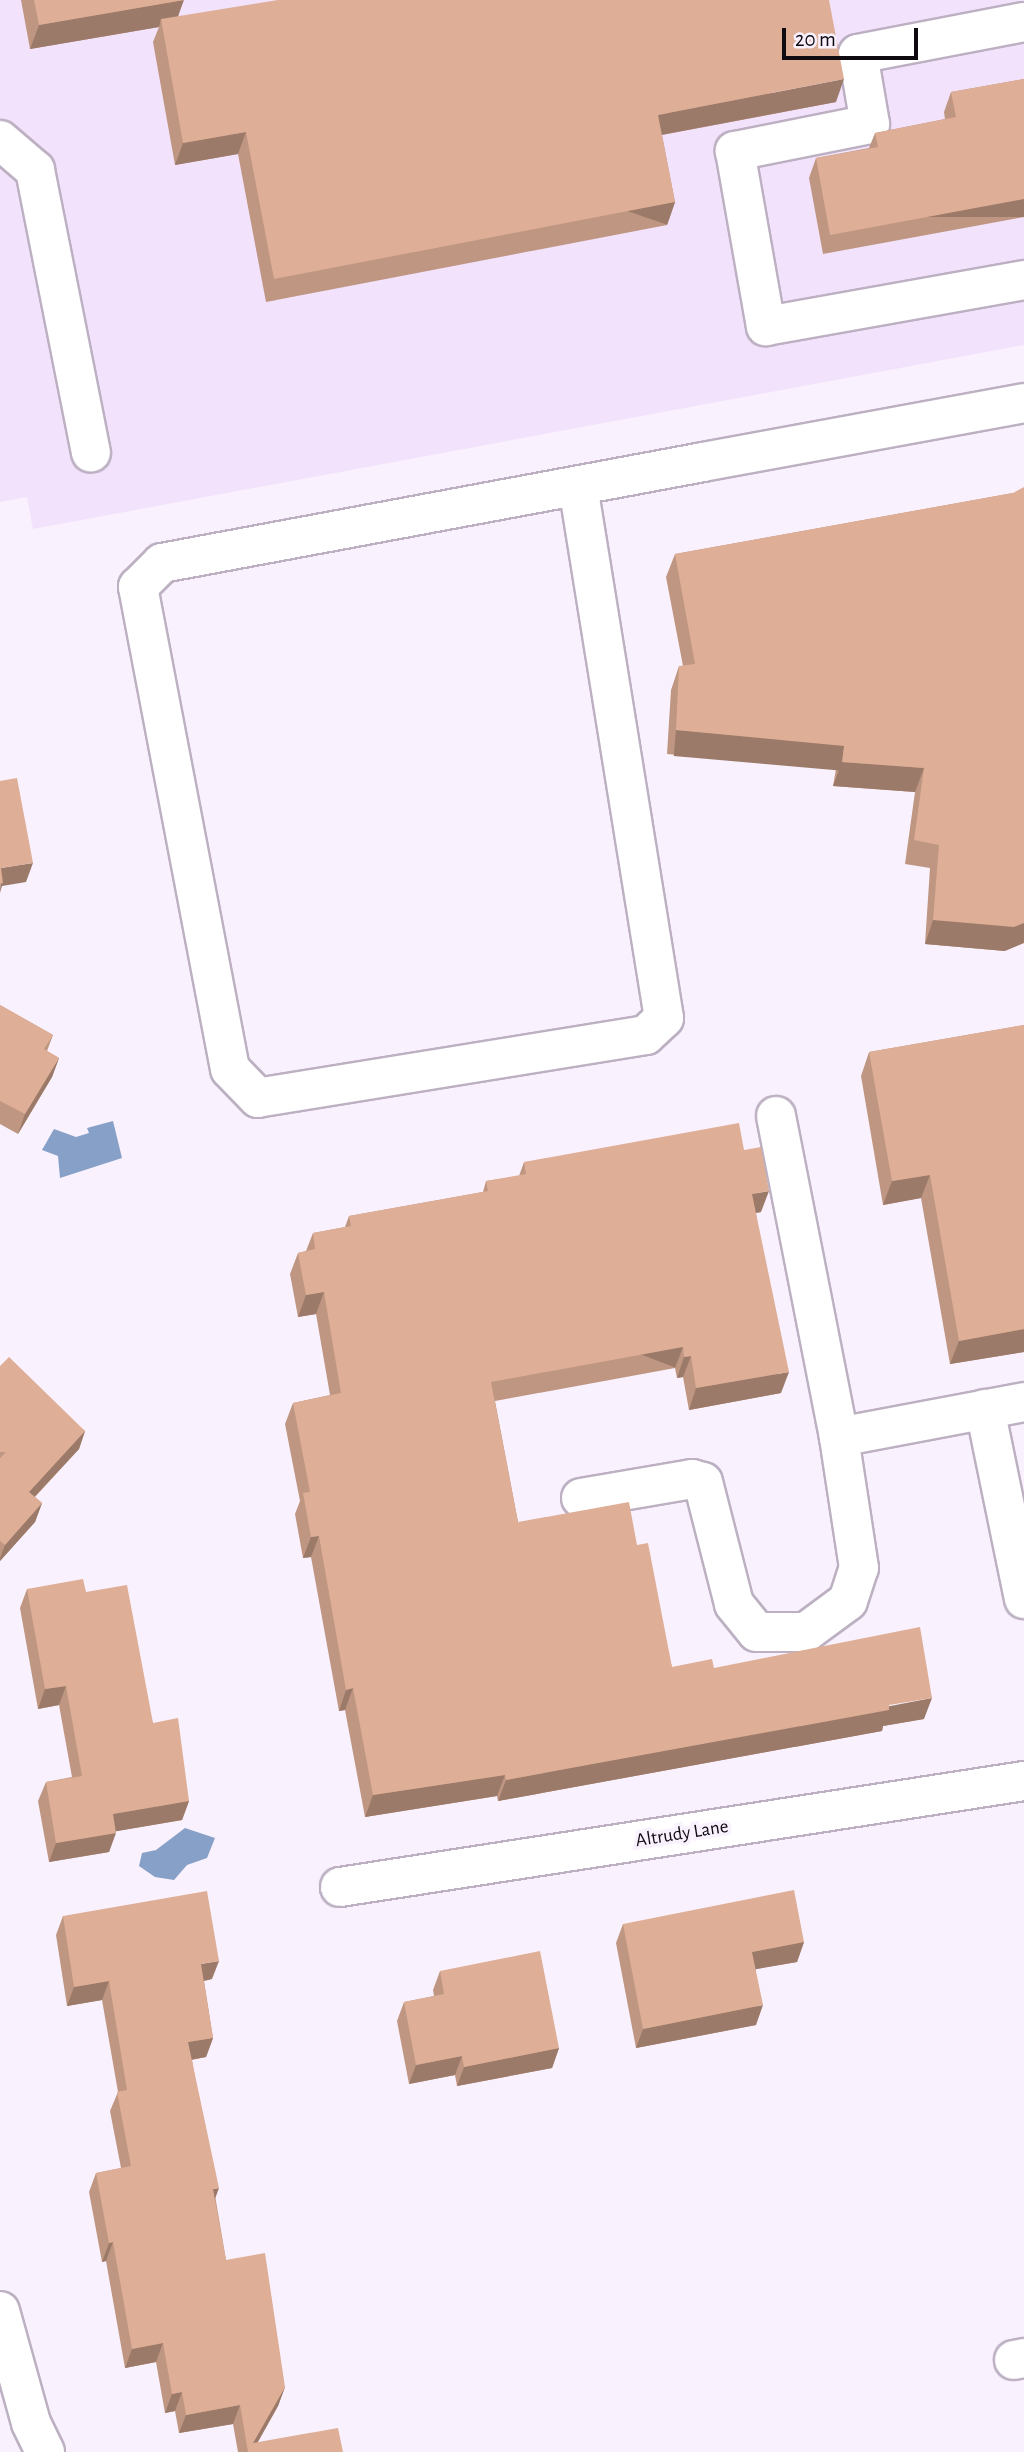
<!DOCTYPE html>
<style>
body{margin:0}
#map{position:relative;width:1024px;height:2452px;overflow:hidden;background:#f9f1fd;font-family:"Alegreya Sans",sans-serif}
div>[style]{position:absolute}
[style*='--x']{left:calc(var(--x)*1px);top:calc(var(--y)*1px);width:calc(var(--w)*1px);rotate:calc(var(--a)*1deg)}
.built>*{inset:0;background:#f2e2fb}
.water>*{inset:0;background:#87a0c8}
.roads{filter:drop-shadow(2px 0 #bcb0c2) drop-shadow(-2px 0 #bcb0c2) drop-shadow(0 2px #bcb0c2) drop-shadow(0 -2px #bcb0c2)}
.minor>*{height:38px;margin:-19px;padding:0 19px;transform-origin:19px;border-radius:19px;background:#fff}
.wall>*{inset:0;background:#bf9681}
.shaded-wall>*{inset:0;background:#9b7a69;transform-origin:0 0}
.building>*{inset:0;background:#deae96}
span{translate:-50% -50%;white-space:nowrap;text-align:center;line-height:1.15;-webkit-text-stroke:7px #f9f1fd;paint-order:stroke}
.street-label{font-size:19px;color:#0e0a10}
.scale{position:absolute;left:782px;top:28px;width:136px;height:32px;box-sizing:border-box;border:4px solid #0e0a10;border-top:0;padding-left:9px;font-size:21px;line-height:24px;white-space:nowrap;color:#0e0a10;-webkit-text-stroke:5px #f9f1fd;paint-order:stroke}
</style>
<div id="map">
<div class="built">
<div style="clip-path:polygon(0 0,1024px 0,1024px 345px,33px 529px,27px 497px,0 502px)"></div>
</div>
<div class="water">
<div style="clip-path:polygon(113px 1121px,122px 1158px,60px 1178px,58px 1156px,42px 1150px,54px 1129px,76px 1137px,89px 1133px,87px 1128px)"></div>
<div style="clip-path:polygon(185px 1828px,215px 1838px,207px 1858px,187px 1865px,174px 1880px,155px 1877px,139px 1866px,142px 1853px,156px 1850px)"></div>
</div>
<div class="roads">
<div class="minor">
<div style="--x:1024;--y:22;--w:169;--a:169.1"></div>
<div style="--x:858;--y:54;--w:71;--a:80.3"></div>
<div style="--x:870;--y:124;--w:138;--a:168.7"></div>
<div style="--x:735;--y:151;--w:178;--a:80"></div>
<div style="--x:766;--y:326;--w:262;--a:-10.1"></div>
<div style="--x:0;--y:140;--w:46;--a:40.6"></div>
<div style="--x:35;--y:170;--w:288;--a:78.8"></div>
<div style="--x:578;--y:486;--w:539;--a:80.82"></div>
<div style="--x:664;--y:1018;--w:25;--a:137"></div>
<div style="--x:646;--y:1035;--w:393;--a:170.8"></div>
<div style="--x:258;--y:1098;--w:40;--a:-134"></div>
<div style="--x:230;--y:1069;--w:491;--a:-100.8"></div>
<div style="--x:138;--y:587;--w:34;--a:-45"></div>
<div style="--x:162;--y:563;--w:550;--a:-10.57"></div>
<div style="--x:703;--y:462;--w:326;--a:-10.4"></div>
<div style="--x:776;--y:1116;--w:327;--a:78.9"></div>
<div style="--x:985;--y:1409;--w:194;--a:78.4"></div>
<div style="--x:581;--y:1498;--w:113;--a:-9.7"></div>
<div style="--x:692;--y:1479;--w:11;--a:15"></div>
<div style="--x:703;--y:1482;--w:126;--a:75.7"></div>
<div style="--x:734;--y:1604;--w:36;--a:51"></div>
<div style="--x:757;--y:1632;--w:49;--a:0"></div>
<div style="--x:806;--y:1632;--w:52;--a:-36.4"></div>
<div style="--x:848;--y:1601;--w:35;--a:-72"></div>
<div style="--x:859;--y:1568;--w:133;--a:-98.7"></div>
<div style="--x:839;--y:1437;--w:188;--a:-10.7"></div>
<div style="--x:340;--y:1887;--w:692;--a:-8.81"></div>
<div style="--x:0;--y:2311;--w:116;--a:74.5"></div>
<div style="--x:31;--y:2423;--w:32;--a:64"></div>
<div style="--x:1014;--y:2360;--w:10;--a:-11"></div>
</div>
</div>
<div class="wall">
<div style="clip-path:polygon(21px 0,183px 0,178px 17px,836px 102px,662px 135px,675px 202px,667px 225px,266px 302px,238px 154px,175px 165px,153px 42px,159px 27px,30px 49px)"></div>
<div style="clip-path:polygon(1024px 79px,1024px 217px,823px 254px,809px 178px,816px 158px,869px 148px,875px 133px,945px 119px,944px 112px,951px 92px)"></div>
<div style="clip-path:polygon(1013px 493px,1005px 951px,925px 944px,930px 868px,905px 864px,915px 792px,833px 786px,836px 769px,667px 754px,671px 690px,679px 666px,683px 666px,666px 577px,675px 554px)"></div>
<div style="clip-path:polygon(0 1005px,53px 1035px,47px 1051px,59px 1058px,52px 1077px,18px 1134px,0 1124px)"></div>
<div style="clip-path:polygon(1024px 1025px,1024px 1352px,950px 1364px,921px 1198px,883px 1205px,861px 1076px,869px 1052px)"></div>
<div style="clip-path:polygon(744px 1150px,761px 1212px,756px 1213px,781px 1393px,689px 1410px,683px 1377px,677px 1378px,675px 1368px,495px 1401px,518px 1522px,637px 1545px,672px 1667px,714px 1668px,924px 1719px,883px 1726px,882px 1731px,498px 1801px,497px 1796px,365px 1817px,345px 1710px,339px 1711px,311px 1557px,303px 1558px,295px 1514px,300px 1501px,285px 1424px,293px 1403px,330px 1395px,316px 1314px,298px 1317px,290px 1274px,298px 1253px,306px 1251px,313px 1233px,345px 1227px,349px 1216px,483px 1192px,486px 1181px,519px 1176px,524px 1162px)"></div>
<div style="clip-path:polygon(0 1366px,85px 1431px,79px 1449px,35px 1497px,42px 1503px,35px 1522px,0 1561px)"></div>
<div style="clip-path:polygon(27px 1589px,86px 1592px,153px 1723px,189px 1801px,182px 1820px,116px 1831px,109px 1852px,49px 1862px,38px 1801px,46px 1782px,72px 1777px,59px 1705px,38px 1709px,20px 1608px)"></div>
<div style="clip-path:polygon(63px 1916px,212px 1979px,204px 1981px,213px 2038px,206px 2057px,192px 2060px,226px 2260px,285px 2387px,278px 2406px,258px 2442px,343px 2452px,238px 2452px,233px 2424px,179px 2433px,175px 2411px,165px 2413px,156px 2362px,125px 2368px,106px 2261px,102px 2262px,89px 2192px,96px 2173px,121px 2168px,110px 2111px,118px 2092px,102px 2000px,67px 2006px,56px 1935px)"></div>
<div style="clip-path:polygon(623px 1924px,804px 1942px,797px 1962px,756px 1969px,756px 2025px,636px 2048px,616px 1943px)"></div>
<div style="clip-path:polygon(440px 1971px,559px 2048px,552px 2068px,457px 2086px,455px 2075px,409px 2084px,397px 2021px,404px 2002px,434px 1996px,433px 1990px)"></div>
</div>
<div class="shaded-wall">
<div style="clip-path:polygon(184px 0,175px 24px,161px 19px,159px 27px,30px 49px,39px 25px)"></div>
<div style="clip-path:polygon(844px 79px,836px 102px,650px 137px,658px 115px)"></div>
<div style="clip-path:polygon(246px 132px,238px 154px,175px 165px,183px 143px)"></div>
<div style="left:1024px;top:199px;width:18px;height:197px;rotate:90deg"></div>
<div style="left:675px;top:202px;width:24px;height:408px;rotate:109deg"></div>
<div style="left:676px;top:730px;width:169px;height:26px;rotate:5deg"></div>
<div style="clip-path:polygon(842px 762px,924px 768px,915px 792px,833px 786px)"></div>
<div style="clip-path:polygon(33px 863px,26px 882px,2px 886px,0 893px,1px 868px)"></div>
<div style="clip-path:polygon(933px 920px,1024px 923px,1024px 943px,1005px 951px,925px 944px)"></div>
<div style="clip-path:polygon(59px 1058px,52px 1077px,18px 1134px,25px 1114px)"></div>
<div style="clip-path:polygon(930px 1175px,921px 1198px,883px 1205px,892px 1181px)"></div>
<div style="clip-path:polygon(769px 1191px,761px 1212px,744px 1215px,752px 1194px)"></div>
<div style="clip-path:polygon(324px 1292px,316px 1314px,298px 1317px,306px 1295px)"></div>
<div style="clip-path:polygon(1024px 1329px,1024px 1352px,950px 1364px,959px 1341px)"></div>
<div style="left:683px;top:1347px;width:22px;height:195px;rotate:111deg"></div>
<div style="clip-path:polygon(691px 1356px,683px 1377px,677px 1378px,684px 1357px)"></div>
<div style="clip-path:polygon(789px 1372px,781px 1393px,689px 1410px,696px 1388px)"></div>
<div style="clip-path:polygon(85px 1431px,79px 1449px,22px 1510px,29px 1492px)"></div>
<div style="clip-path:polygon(42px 1503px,35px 1522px,0 1561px,0 1558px,5px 1545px)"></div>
<div style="clip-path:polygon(319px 1536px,311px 1557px,303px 1558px,311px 1537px)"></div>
<div style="clip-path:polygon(66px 1686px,59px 1705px,38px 1709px,45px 1689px)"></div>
<div style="clip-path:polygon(353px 1688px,345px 1710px,339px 1711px,346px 1690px)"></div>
<div style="clip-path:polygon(932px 1698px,924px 1719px,883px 1726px,882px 1731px,498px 1801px,506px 1780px)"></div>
<div style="clip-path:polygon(505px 1775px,497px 1796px,365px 1817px,373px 1795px)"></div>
<div style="clip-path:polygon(189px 1801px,182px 1820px,106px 1833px,113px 1814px)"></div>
<div style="clip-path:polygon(116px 1833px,109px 1852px,49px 1862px,56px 1843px)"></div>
<div style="clip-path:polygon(804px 1942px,797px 1962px,745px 1971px,752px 1952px)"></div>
<div style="clip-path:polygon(219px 1961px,212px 1979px,194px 1983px,201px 1964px)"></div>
<div style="clip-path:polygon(109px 1981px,102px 2000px,67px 2006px,74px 1987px)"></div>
<div style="clip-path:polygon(763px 2005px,756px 2025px,636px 2048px,643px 2029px)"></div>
<div style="clip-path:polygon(213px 2038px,206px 2057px,182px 2061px,188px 2042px)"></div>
<div style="clip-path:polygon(559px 2048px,552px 2068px,457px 2086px,464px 2067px)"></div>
<div style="clip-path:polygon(462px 2056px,455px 2075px,409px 2084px,416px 2065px)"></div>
<div style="clip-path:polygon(219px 2188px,212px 2207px,213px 2189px)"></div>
<div style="clip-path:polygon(113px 2242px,106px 2261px,102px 2262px,109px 2243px)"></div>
<div style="clip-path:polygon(163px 2343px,156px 2362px,125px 2368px,132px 2349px)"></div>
<div style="clip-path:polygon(285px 2387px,278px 2406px,252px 2452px,253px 2443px)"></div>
<div style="clip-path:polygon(182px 2392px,175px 2411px,165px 2413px,172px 2394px)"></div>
<div style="clip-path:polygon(240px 2405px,233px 2424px,179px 2433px,186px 2415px)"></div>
</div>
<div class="building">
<div style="clip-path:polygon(34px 0,184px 0,39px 25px)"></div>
<div style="clip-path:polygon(278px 0,829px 0,844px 79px,658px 115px,675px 202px,274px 279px,246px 132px,183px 143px,161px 19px)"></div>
<div style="clip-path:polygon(1024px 79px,1024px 199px,830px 235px,816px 158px,878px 147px,875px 133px,956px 117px,951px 92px)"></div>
<div style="clip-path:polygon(1024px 487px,1024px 923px,1014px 927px,933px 920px,939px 845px,914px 840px,924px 768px,842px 762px,844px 746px,676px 730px,679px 666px,695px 664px,675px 554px,1013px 493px)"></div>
<div style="clip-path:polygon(17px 778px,33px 863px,1px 868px,3px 883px,0 884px,0 781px)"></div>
<div style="clip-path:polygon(0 1005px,53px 1035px,44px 1049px,59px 1058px,25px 1114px,0 1101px)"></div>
<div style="clip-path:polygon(1024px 1025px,1024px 1329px,959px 1341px,930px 1175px,892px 1181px,869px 1052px)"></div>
<div style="clip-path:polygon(739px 1123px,744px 1150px,761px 1147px,769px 1191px,752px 1194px,789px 1372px,696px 1388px,691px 1356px,684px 1357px,683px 1347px,491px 1382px,518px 1522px,629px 1502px,637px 1545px,648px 1543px,672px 1667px,712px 1659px,714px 1668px,920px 1627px,932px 1698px,889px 1705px,889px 1710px,506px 1780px,505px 1775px,373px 1795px,353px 1688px,346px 1690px,319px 1536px,311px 1537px,303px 1493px,310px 1492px,293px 1403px,341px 1393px,324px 1292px,306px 1295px,298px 1253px,315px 1249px,313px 1233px,351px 1226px,349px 1216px,488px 1191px,486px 1181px,526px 1174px,524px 1162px)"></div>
<div style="clip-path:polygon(9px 1357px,85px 1431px,29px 1492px,42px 1503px,5px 1545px,0 1541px,0 1458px,6px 1452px,0 1452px,0 1366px)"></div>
<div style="clip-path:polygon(83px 1579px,86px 1592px,127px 1585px,153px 1723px,178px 1718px,189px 1801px,113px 1814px,116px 1833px,56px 1843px,46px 1782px,82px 1776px,66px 1686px,45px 1689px,27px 1589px)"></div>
<div style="clip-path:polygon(794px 1890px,804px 1942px,752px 1952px,763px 2005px,643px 2029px,623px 1924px)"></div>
<div style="clip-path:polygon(207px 1891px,219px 1961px,201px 1964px,213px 2038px,188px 2042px,219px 2188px,213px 2189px,226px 2260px,265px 2253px,285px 2387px,253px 2443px,338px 2428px,343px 2452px,248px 2452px,240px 2405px,186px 2415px,182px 2392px,172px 2394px,163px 2343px,132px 2349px,113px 2242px,109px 2243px,96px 2173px,131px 2166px,117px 2092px,127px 2090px,109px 1981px,74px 1987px,63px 1916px)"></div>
<div style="clip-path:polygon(540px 1951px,559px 2048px,464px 2067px,462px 2056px,416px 2065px,404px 2002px,444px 1994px,440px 1971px)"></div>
</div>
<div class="street-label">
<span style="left:682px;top:1834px;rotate:-9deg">Altrudy Lane</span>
</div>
<div class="scale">20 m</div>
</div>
